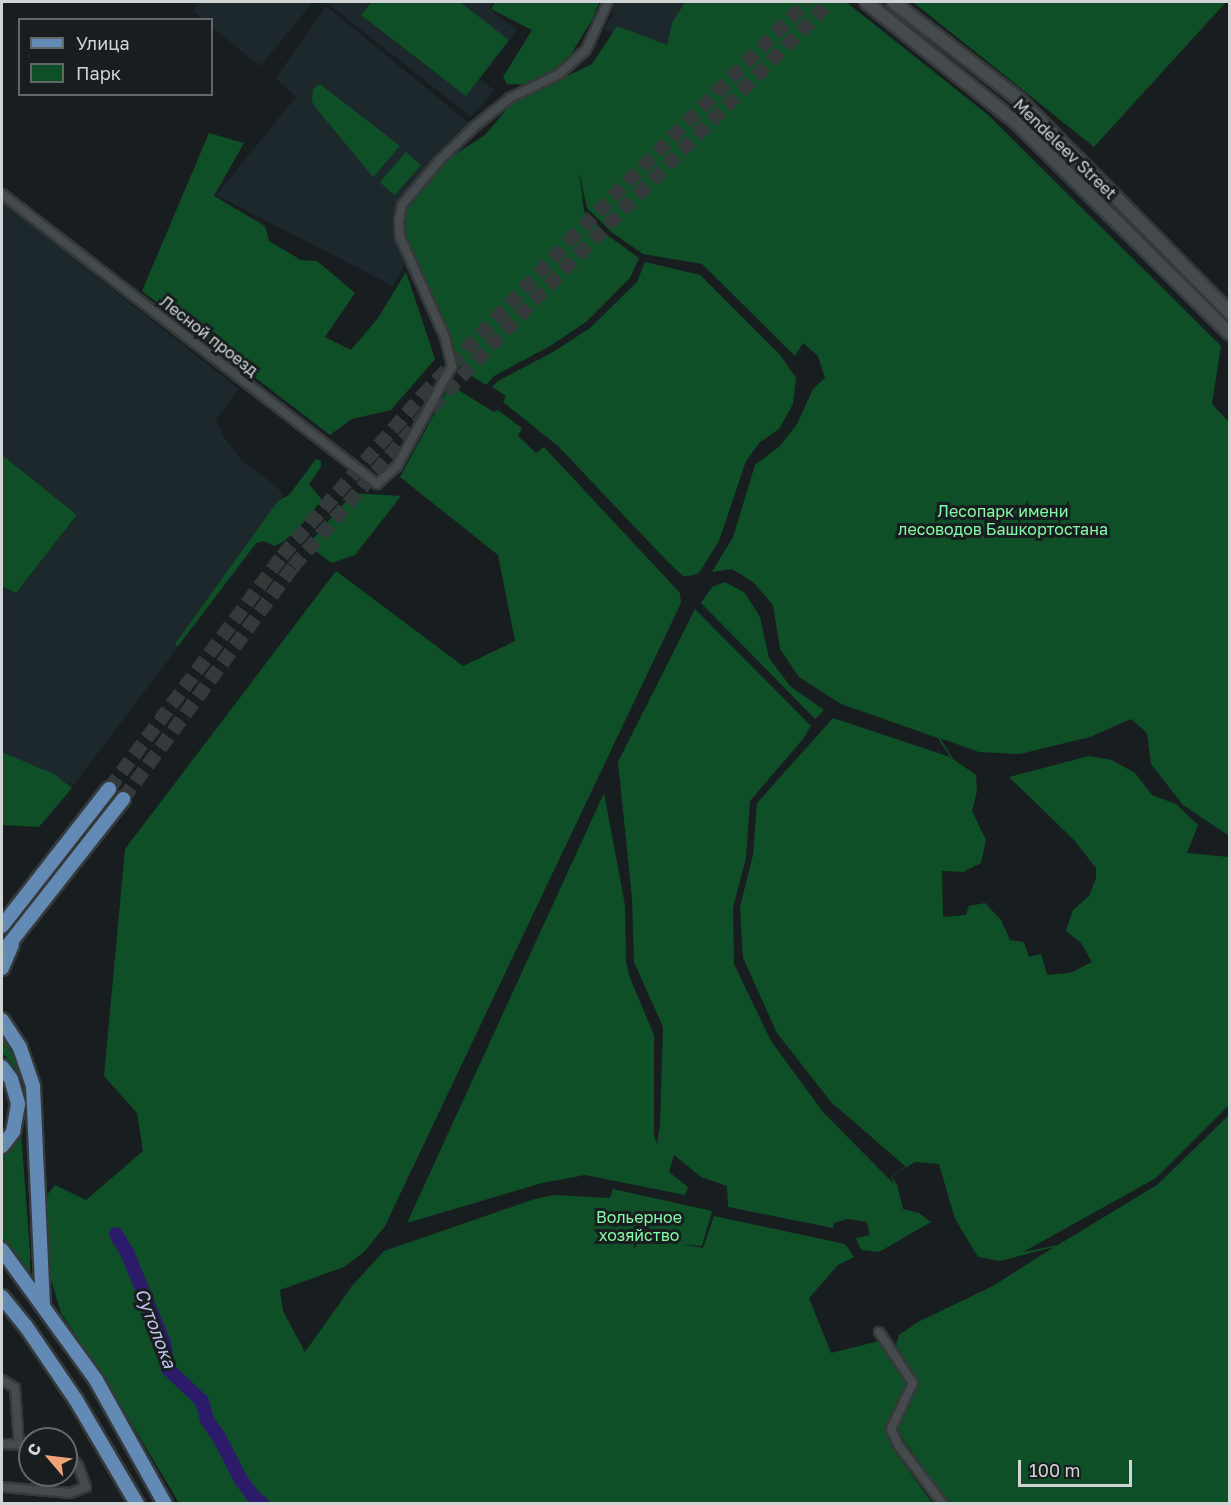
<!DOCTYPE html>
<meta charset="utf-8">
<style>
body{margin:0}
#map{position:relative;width:1231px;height:1505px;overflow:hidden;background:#181e1f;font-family:"Golos Text",sans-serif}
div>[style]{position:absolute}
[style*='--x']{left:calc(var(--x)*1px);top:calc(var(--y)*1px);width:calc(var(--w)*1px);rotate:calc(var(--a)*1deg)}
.built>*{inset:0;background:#1d282c}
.green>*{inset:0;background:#0e4f27;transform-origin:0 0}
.river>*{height:14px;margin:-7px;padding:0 7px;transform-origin:7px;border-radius:7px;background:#2c1b6b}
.primary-tunnel>*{height:14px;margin-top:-7px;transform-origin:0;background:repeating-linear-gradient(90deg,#34393a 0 14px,transparent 0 21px)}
.roads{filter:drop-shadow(2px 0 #35393a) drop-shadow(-2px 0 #35393a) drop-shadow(0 2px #35393a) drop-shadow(0 -2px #35393a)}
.street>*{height:8px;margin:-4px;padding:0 4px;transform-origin:4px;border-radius:4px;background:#454a4c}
.secondary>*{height:12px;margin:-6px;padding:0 6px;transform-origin:6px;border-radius:6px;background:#454a4c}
.primary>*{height:14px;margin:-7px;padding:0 7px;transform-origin:7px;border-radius:7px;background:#628ab4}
span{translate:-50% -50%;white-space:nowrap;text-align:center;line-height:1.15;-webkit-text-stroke:6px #181e1f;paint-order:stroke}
.street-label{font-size:16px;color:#d0d4d5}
.park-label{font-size:16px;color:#84faa5}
.water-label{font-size:18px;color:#c2c2f0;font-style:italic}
.frame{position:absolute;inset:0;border:3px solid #d0d4d5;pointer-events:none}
.legend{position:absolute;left:18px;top:18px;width:195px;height:78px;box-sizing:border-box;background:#181e1f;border:2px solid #626768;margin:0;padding:8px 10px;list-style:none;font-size:18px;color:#d0d4d5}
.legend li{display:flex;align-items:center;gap:12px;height:30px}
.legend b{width:30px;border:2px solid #626768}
.north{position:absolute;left:18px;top:1427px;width:60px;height:60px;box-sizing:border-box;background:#181e1f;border:2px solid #626768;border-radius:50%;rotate:298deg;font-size:16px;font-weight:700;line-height:24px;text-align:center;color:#d0d4d5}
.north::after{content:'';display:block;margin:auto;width:21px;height:27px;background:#efa377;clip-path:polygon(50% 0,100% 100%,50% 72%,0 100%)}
.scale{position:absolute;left:1018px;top:1460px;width:114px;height:27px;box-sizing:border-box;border:3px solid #d0d4d5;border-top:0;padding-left:8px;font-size:18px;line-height:21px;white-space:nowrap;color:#d0d4d5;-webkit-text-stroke:4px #181e1f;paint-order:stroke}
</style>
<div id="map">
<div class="built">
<div style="clip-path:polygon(200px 2px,313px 2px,260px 66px,212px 27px,212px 20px,203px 19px,193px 11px)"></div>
<div style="clip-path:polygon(326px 2px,494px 2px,489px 9px,517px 30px,479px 79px,494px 90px,471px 117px)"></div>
<div style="clip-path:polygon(614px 2px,691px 2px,663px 52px,604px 29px,612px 17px)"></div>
<div style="clip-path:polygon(326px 6px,470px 124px,399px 202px,393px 217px,394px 235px,406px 262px,393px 286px,216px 195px,296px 97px,276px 78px)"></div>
<div style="clip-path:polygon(2px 202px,239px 389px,216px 419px,223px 436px,241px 460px,278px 488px,287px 503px,72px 787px,54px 774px,2px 752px,2px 586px,16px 593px,77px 516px,2px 455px)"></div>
</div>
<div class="green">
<div style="clip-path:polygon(372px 2px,460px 2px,509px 40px,466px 96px,361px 15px)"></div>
<div style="clip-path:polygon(495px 2px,599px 2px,593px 18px,565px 64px,531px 85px,507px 84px,503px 77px,532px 30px,491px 9px)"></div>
<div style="clip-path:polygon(685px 2px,846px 2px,987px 114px,1221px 346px,1212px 404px,1230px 423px,1229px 836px,1183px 805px,1151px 764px,1147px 733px,1131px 719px,1090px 737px,1020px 754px,979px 752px,940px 738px,953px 759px,976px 775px,977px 791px,972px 811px,986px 840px,981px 863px,963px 872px,942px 871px,943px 917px,966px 915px,969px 906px,985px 903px,1001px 920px,1010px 940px,1024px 942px,1029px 957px,1041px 954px,1047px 975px,1070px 973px,1092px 962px,1081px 943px,1066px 931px,1073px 910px,1089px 896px,1096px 878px,1096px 868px,1074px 840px,1009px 777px,1089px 756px,1112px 760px,1135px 773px,1152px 795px,1176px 804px,1198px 825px,1187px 853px,1229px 857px,1229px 1105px,1156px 1178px,1023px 1252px,1058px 1245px,1157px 1185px,1229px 1115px,1229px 1503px,949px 1503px,901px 1436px,889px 1426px,891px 1446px,932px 1503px,179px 1503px,108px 1384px,61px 1313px,49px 1273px,44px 1216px,47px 1195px,55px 1185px,86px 1200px,143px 1151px,137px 1113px,104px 1076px,125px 849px,336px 571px,463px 666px,515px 641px,498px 555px,400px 477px,450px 385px,494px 412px,498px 410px,522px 428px,518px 436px,536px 453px,544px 447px,680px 593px,681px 603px,385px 1226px,364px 1252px,344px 1267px,280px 1290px,283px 1311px,305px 1352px,352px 1286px,384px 1251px,535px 1199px,554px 1195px,610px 1198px,613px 1189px,712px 1211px,702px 1246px,681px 1244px,703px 1248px,714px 1216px,845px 1244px,854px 1257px,838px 1265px,809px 1298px,831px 1353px,879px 1341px,909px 1385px,907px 1400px,917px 1383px,896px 1345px,899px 1335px,918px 1322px,993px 1286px,1054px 1247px,1000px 1261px,978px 1257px,955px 1219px,939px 1164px,915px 1162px,892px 1176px,897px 1185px,903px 1209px,919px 1213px,931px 1222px,879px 1252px,861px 1250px,856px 1238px,870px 1235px,867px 1222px,848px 1219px,834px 1223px,833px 1228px,728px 1207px,727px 1186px,701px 1177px,674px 1155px,669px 1172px,688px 1187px,685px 1195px,585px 1175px,542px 1183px,407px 1223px,604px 793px,625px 905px,626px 962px,630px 978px,654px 1035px,654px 1135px,657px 1144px,660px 1125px,663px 1027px,634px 962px,632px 898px,618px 762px,695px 609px,811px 726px,803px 739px,750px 801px,746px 858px,733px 908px,734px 964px,771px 1041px,823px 1112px,894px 1184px,891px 1176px,906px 1167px,831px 1102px,777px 1033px,743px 958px,740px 907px,753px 855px,757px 803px,833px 718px,950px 757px,938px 738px,841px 704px,799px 677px,780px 649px,773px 605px,753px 582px,732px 569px,712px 572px,733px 537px,755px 465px,780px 446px,797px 424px,813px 389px,825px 378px,818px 356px,803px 343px,795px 356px,702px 264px,643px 254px,610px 231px,587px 208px,579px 171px,584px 211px,607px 235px,639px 258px,630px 278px,586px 322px,550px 346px,494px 376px,486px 385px,460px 369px,461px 365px,405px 236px,403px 210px,439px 165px,485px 135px,512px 103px,592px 64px,617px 26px,667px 45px,672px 23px)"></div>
<div style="clip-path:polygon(913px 2px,1226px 2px,1094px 147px)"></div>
<div style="clip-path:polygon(320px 84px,400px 146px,373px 177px,316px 108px,312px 101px,313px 89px)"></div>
<div style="clip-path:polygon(209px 133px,244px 143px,214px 196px,265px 226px,269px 241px,301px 260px,317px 261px,355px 293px,325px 337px,351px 350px,378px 318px,406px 272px,435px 359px,391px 410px,352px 419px,330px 435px,142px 291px)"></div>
<div style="left:406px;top:152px;width:20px;height:40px;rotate:41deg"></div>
<div style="clip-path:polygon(645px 262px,700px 275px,780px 355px,796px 378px,793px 404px,779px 429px,760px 442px,746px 461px,719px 541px,699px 573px,689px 576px,683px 576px,667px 561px,558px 446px,503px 402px,506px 396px,492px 387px,498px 381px,553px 352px,590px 328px,637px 282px)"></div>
<div style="clip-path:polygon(2px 455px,77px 515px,16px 593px,2px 586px)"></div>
<div style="clip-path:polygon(316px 459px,321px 461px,321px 467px,309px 484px,322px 500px,297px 530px,283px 542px,274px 546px,264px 541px,256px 543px,178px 646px,175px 644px,278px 501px,289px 495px)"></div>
<div style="clip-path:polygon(353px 493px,401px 496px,355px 555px,332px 563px,314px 550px,313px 539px)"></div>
<div style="clip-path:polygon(725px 582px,745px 593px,760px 617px,769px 658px,790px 686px,824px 710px,815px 719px,701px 603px,712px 587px)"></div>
<div style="clip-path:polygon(2px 752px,54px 774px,72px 788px,39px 827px,2px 825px)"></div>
<div style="clip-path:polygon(2px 1033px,17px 1057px,25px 1084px,11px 1062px,2px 1053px)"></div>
<div style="clip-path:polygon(21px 1133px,30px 1251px,30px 1276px,2px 1238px,2px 1156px)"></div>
</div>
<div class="river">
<div style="--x:116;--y:1234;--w:21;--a:59"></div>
<div style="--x:127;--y:1252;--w:98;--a:67.9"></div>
<div style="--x:164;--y:1343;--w:26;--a:81"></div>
<div style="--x:168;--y:1369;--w:47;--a:43.3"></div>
<div style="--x:202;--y:1401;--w:20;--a:75"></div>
<div style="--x:207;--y:1420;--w:21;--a:55"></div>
<div style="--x:219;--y:1437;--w:48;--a:62.9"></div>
<div style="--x:241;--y:1480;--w:21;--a:53"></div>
<div style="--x:254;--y:1497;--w:11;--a:38"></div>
</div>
<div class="primary-tunnel">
<div style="--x:109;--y:789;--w:290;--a:-53.4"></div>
<div style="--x:282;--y:556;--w:213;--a:-48.8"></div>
<div style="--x:422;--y:396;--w:212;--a:-46.5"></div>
<div style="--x:568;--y:242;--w:338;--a:-45.2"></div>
<div style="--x:123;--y:799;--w:288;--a:-53.8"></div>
<div style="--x:293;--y:567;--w:212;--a:-49"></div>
<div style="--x:432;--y:407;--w:211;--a:-46.2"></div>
<div style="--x:578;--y:255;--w:357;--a:-45.1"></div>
</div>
<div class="roads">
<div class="street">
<div style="--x:2;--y:194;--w:474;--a:37.7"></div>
<div style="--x:377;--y:484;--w:27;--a:-42"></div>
<div style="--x:397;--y:466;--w:114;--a:-61.2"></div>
<div style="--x:452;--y:366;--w:30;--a:-104"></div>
<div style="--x:445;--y:337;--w:110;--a:-114.2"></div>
<div style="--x:400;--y:237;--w:16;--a:-94"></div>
<div style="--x:399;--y:221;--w:16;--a:-79"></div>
<div style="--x:402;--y:205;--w:57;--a:-49.9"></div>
<div style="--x:439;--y:161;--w:50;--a:-44.2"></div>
<div style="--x:475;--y:126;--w:45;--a:-38.7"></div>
<div style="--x:510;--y:98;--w:55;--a:-26.1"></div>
<div style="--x:559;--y:74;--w:36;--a:-42"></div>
<div style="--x:586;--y:50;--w:53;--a:-65.4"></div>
<div style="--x:879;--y:1332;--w:61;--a:56.3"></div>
<div style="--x:913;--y:1383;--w:51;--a:115.6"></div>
<div style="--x:891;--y:1429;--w:19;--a:65"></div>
<div style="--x:899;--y:1446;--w:73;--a:52.8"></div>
<div style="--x:2;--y:1380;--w:15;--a:32"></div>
<div style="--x:15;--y:1388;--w:57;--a:86"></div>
<div style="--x:2;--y:1444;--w:28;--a:2"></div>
<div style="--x:2;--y:1487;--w:68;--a:5"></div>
<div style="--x:70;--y:1493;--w:17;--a:-21"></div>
<div style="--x:86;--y:1487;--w:23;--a:-110"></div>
<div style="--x:78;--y:1465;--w:18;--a:-131"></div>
</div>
<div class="secondary">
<div style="--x:866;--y:2;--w:192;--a:38.7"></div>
<div style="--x:1016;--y:122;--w:301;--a:44.7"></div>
<div style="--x:893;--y:2;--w:159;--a:37.6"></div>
<div style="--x:1019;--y:99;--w:301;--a:45.4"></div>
</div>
<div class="primary">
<div style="--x:2;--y:926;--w:174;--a:-52"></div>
<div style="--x:2;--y:953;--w:196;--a:-51.8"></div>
<div style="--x:2;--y:968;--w:25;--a:-67"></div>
<div style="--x:2;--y:1020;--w:33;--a:57"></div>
<div style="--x:20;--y:1048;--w:40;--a:71.1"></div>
<div style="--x:33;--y:1086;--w:218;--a:87.4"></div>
<div style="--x:2;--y:1067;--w:15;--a:53"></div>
<div style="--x:11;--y:1079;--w:26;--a:74"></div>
<div style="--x:18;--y:1104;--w:28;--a:100"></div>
<div style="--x:13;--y:1132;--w:18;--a:128"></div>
<div style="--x:2;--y:1250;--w:160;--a:54.1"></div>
<div style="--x:96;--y:1380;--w:142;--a:60.9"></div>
<div style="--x:2;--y:1297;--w:36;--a:51"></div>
<div style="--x:25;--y:1325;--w:91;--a:55.8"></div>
<div style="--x:76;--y:1400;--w:121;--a:59.6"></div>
</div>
</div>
<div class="street-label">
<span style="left:1065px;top:149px;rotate:44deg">Mendeleev Street</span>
<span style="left:209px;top:336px;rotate:38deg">Лесной проезд</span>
</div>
<div class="park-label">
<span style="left:1003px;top:520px">Лесопарк имени<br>лесоводов Башкортостана</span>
<span style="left:639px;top:1226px">Вольерное<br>хозяйство</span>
</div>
<div class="water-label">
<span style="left:156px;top:1328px;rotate:69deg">Сутолока</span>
</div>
<div class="frame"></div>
<ul class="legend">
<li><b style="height:8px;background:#628ab4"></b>Улица</li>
<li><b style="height:16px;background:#0e4f27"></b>Парк</li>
</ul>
<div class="north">С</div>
<div class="scale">100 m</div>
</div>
